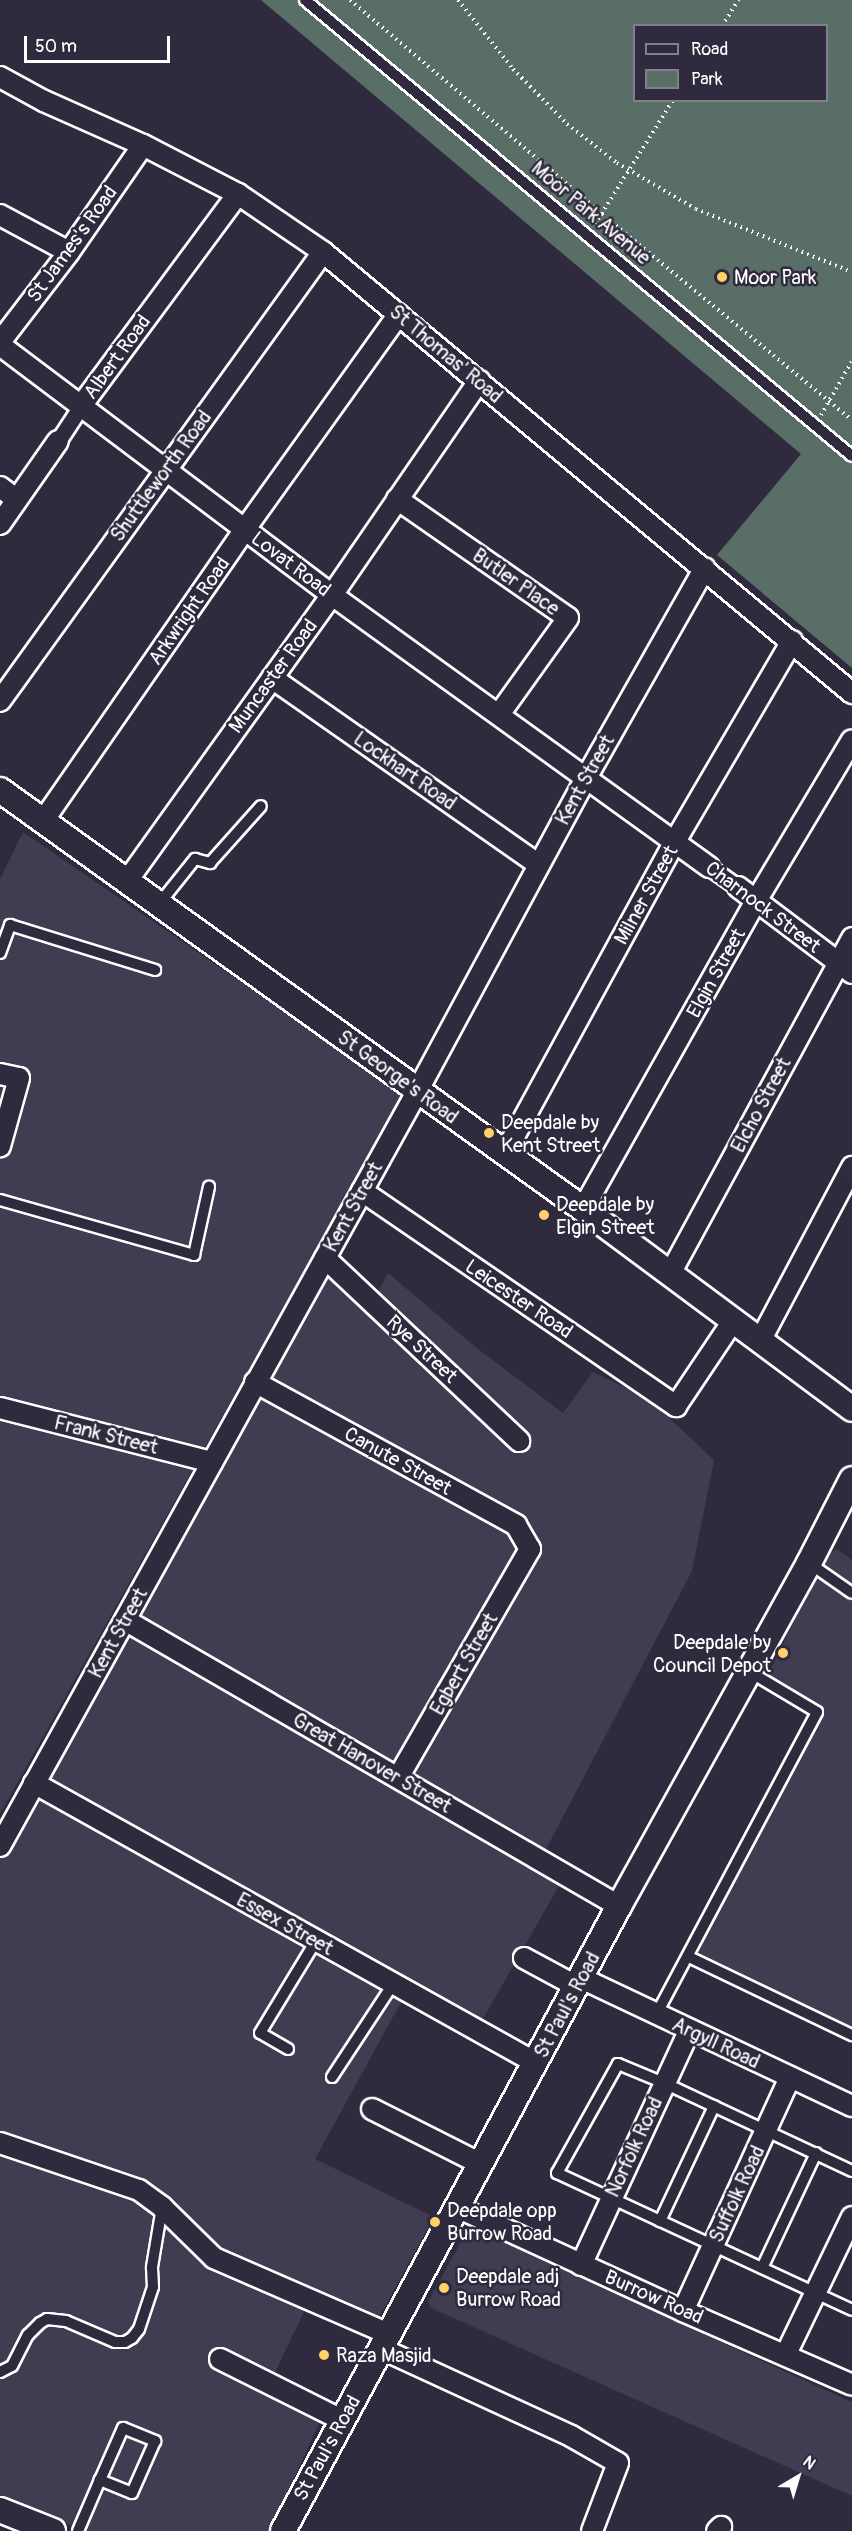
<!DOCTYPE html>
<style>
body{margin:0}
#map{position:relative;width:852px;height:2531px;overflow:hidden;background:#2f2a3d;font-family:Pangolin,sans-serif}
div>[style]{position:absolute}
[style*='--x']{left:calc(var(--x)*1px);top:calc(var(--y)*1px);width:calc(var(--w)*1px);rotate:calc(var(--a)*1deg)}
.built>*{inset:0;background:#403c51}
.green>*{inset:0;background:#5a6e68}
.path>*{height:4px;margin-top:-2px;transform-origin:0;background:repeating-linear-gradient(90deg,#fff 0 1.5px,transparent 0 6px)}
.roads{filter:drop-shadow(2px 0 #fff) drop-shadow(-2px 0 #fff) drop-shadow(0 2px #fff) drop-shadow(0 -2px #fff)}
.service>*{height:10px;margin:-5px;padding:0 5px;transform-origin:5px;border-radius:5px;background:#2f2a3d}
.pedestrian>*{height:15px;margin:-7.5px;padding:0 7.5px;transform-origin:7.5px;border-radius:7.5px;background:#2f2a3d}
.minor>*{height:20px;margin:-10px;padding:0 10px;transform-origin:10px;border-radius:10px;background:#2f2a3d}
.tertiary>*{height:24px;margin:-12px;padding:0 12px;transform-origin:12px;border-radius:12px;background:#2f2a3d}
.dots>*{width:16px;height:16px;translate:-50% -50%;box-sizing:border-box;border:3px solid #2f2a3d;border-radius:50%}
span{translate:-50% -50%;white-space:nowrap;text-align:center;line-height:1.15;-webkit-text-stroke:5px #2f2a3d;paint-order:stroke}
.street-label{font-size:20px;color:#fff}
.poi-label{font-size:20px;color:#fff}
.left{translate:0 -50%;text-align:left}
.right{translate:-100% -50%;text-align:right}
.legend{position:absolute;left:633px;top:24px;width:195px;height:78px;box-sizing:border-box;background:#2f2a3d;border:2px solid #827f8b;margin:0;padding:8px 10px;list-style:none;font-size:18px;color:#fff}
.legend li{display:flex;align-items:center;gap:12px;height:30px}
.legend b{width:30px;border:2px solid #827f8b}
.north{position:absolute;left:768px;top:2447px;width:60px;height:60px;-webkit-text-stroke:4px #2f2a3d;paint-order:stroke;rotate:38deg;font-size:16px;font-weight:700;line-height:24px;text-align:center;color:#fff}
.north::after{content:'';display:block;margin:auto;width:21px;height:27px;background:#fff;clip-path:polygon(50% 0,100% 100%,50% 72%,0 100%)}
.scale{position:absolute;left:24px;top:36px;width:146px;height:27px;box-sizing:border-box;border:3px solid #fff;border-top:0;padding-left:8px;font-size:18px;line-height:21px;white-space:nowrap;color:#fff;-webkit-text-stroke:4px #2f2a3d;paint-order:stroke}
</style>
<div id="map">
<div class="built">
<div style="clip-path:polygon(23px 832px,403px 1093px,0 1814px,0 879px)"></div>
<div style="clip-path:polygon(328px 1266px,369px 1308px,388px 1273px,478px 1349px,563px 1413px,593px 1372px,650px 1400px,714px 1460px,692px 1571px,545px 1851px,532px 1864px,564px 1877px,480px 2024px,410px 1986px,315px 2159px,434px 2217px,375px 2325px,311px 2297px,268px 2387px,321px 2419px,270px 2531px,85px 2531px,0 2497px,0 1854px)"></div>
<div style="clip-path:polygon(837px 1549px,852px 1560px,852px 2036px,691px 1955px,819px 1712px,767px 1676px,828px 1554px)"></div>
<div style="clip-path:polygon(469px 2227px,852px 2402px,852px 2496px,431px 2308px,428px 2302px)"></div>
</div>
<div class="green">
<div style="clip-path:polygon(evenodd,261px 0,852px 0,852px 668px,717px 555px,801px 454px,261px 0,634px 26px,826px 26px,826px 100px,634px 100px,634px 26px)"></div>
</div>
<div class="path">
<div style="--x:350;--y:0;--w:331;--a:40.3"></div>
<div style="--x:602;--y:214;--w:324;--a:39.5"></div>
<div style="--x:458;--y:0;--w:88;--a:51.4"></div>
<div style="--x:513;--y:69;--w:77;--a:45.5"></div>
<div style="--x:567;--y:124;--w:63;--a:38"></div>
<div style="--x:617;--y:163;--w:91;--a:30.2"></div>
<div style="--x:696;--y:209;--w:168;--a:22"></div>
<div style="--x:722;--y:26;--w:31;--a:-58"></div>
<div style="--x:595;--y:224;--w:146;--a:-57.8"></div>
<div style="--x:821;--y:415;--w:62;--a:-60.1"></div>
</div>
<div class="roads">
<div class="service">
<div style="--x:305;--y:0;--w:712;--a:39.82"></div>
<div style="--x:159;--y:904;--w:58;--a:-51.3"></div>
<div style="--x:195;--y:859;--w:16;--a:15"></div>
<div style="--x:210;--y:863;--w:76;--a:-48.2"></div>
<div style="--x:0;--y:953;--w:30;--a:-70"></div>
<div style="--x:10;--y:925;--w:152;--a:17.2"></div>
<div style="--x:0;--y:1200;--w:202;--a:15.8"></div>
<div style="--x:194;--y:1255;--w:70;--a:-77.6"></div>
<div style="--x:809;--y:1563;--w:52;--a:34.9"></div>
<div style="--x:689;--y:1957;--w:181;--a:25.6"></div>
<div style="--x:656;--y:2015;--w:343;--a:-62"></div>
<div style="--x:817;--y:1712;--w:78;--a:-149.2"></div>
<div style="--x:288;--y:2049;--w:32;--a:-150"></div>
<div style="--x:260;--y:2033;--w:108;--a:-58.7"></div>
<div style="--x:332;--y:2077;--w:111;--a:-56.7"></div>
<div style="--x:852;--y:2171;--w:208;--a:-154.9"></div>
<div style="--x:664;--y:2083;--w:50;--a:-157.6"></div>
<div style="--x:618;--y:2064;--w:125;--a:119.2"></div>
<div style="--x:557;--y:2173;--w:325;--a:24.9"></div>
<div style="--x:660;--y:2221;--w:127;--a:-64.8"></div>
<div style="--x:762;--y:2268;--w:127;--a:-64.8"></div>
<div style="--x:0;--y:2372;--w:13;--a:-27"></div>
<div style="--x:12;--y:2366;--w:35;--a:-63"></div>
<div style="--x:28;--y:2335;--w:17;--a:-45"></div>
<div style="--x:40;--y:2323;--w:8;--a:-30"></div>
<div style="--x:47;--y:2319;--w:19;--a:6"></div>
<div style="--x:66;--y:2321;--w:53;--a:23.2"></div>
<div style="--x:115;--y:2342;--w:10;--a:0"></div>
<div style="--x:125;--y:2342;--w:8;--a:-30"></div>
<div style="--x:132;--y:2338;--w:11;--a:-52"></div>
<div style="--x:139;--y:2329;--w:44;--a:-71.6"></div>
<div style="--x:153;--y:2287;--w:20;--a:-93"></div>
<div style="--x:152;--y:2267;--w:61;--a:-80.5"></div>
<div style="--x:78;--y:2531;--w:56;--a:-66.7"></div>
<div style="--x:100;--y:2480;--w:57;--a:-66.1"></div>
<div style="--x:123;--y:2428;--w:35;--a:22"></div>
<div style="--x:155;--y:2441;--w:57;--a:113.9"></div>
<div style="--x:132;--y:2493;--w:35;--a:-158"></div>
</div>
<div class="pedestrian">
<div style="--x:58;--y:441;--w:42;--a:-56.7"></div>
<div style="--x:709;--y:867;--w:35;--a:35"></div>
</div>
<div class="minor">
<div style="--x:0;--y:77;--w:50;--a:28.6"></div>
<div style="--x:44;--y:101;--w:108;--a:24"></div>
<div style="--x:143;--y:145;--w:107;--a:27.3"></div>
<div style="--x:238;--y:194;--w:103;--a:34.3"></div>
<div style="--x:323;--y:252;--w:689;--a:39.82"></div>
<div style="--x:0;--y:215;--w:78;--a:28.2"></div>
<div style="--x:0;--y:342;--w:113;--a:-52.5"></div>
<div style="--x:69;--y:252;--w:130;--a:-55.3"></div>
<div style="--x:0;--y:345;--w:416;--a:37"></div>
<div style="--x:332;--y:595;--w:465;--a:35.8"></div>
<div style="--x:81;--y:406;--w:264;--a:-53.5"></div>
<div style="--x:0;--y:487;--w:21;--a:37"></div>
<div style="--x:397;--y:499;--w:208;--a:34.8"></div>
<div style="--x:568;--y:618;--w:117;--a:125.6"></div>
<div style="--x:0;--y:524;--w:101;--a:-55.1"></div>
<div style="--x:272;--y:678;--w:325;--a:35"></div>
<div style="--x:0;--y:701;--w:553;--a:-54.27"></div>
<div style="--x:43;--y:821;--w:355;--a:-55.3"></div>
<div style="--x:245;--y:529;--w:264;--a:-54.4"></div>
<div style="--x:127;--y:881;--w:352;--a:-54.4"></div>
<div style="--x:332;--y:595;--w:260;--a:-55.5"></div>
<div style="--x:738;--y:887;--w:143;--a:37"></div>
<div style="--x:0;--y:1074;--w:19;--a:12"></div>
<div style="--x:19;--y:1078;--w:71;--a:105.6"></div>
<div style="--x:505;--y:1153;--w:353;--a:-61.4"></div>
<div style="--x:674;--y:843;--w:234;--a:-59.7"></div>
<div style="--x:362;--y:1191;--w:381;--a:34.4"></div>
<div style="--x:676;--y:1406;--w:102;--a:-56.2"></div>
<div style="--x:583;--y:1209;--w:353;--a:-60.7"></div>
<div style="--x:756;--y:901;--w:187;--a:-59.2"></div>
<div style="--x:325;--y:1258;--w:267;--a:43.3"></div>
<div style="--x:671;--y:1272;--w:380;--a:-61.5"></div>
<div style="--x:760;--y:1341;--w:197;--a:-62.1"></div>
<div style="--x:255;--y:1382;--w:298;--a:28.7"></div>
<div style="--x:516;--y:1525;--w:28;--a:60"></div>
<div style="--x:530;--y:1549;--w:264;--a:120"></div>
<div style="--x:0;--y:1408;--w:219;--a:14.3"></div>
<div style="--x:125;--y:1620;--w:571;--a:30.07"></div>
<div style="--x:34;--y:1783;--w:575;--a:29.15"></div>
<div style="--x:0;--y:1846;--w:864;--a:-61.06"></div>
<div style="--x:418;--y:1090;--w:354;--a:-61.7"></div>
<div style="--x:586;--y:778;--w:241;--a:-60.5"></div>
<div style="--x:524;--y:1958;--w:59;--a:28.3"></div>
<div style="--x:581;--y:1978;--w:300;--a:25.3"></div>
<div style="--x:372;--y:2109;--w:122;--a:26.8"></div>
<div style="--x:0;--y:2143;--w:147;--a:18.7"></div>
<div style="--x:139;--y:2190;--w:29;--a:36"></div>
<div style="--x:162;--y:2207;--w:73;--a:44.4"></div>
<div style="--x:214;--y:2258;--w:191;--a:23.5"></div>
<div style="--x:457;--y:2207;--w:249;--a:24.7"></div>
<div style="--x:683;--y:2311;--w:184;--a:23.6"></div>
<div style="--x:581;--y:2265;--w:258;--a:-65.2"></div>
<div style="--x:683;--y:2311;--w:257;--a:-65.4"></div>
<div style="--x:382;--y:2349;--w:208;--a:24.7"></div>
<div style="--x:571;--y:2436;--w:54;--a:29.9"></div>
<div style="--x:618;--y:2463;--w:73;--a:110.9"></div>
<div style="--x:786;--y:2354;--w:152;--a:-64.3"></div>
<div style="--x:220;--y:2359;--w:136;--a:26.6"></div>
<div style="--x:717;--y:2531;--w:6;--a:-45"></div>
</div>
<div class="tertiary">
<div style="--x:0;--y:790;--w:718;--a:35.7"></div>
<div style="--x:583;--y:1209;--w:335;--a:36.6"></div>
<div style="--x:0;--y:2510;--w:57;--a:21.6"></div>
<div style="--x:283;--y:2531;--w:710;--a:-61.74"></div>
<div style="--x:619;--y:1906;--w:392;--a:-61"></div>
<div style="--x:809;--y:1563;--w:94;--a:-62.9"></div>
</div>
</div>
<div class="dots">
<div style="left:722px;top:277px;background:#ffd166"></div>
<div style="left:489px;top:1133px;background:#ffd166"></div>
<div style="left:544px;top:1215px;background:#ffd166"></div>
<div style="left:783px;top:1653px;background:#ffd166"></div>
<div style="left:435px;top:2222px;background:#ffd166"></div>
<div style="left:444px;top:2288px;background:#ffd166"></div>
<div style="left:324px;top:2355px;background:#ffd166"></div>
</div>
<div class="street-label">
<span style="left:591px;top:213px;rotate:40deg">Moor Park Avenue</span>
<span style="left:72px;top:244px;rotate:-54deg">St James's Road</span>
<span style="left:446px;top:354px;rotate:40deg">St Thomas' Road</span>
<span style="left:117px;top:357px;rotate:-54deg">Albert Road</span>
<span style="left:161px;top:476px;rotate:-54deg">Shuttleworth Road</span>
<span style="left:291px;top:564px;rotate:37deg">Lovat Road</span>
<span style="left:516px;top:582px;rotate:35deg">Butler Place</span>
<span style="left:189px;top:611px;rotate:-55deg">Arkwright Road</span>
<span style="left:273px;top:676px;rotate:-54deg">Muncaster Road</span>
<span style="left:405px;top:771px;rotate:35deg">Lockhart Road</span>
<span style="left:585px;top:780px;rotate:-61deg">Kent Street</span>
<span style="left:646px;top:895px;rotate:-61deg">Milner Street</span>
<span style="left:763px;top:907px;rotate:37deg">Charnock Street</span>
<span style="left:716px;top:973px;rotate:-61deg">Elgin Street</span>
<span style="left:398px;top:1077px;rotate:36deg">St George's Road</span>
<span style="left:761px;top:1105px;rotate:-62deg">Elcho Street</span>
<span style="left:353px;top:1207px;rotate:-61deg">Kent Street</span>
<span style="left:519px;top:1299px;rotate:34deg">Leicester Road</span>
<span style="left:422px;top:1349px;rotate:43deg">Rye Street</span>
<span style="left:106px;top:1435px;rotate:14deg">Frank Street</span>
<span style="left:398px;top:1461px;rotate:29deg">Canute Street</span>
<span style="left:118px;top:1633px;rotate:-61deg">Kent Street</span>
<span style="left:464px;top:1664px;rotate:-60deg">Egbert Street</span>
<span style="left:372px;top:1763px;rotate:30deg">Great Hanover Street</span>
<span style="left:285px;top:1924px;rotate:29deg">Essex Street</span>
<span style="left:567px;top:2005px;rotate:-62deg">St Paul's Road</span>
<span style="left:716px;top:2043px;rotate:25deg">Argyll Road</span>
<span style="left:634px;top:2147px;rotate:-65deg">Norfolk Road</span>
<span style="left:737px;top:2194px;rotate:-65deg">Suffolk Road</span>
<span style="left:654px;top:2297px;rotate:24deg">Burrow Road</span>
<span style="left:327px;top:2448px;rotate:-61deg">St Paul's Road</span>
</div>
<div class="poi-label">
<span class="left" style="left:734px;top:277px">Moor Park</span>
<span class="left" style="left:501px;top:1134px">Deepdale by<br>Kent Street</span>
<span class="left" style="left:556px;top:1216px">Deepdale by<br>Elgin Street</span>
<span class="right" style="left:771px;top:1654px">Deepdale by<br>Council Depot</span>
<span class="left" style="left:447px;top:2222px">Deepdale opp<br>Burrow Road</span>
<span class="left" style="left:456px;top:2288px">Deepdale adj<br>Burrow Road</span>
<span class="left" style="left:336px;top:2355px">Raza Masjid</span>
</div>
<ul class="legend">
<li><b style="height:8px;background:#2f2a3d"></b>Road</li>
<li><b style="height:16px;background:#5a6e68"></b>Park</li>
</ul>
<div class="north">N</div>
<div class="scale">50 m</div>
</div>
